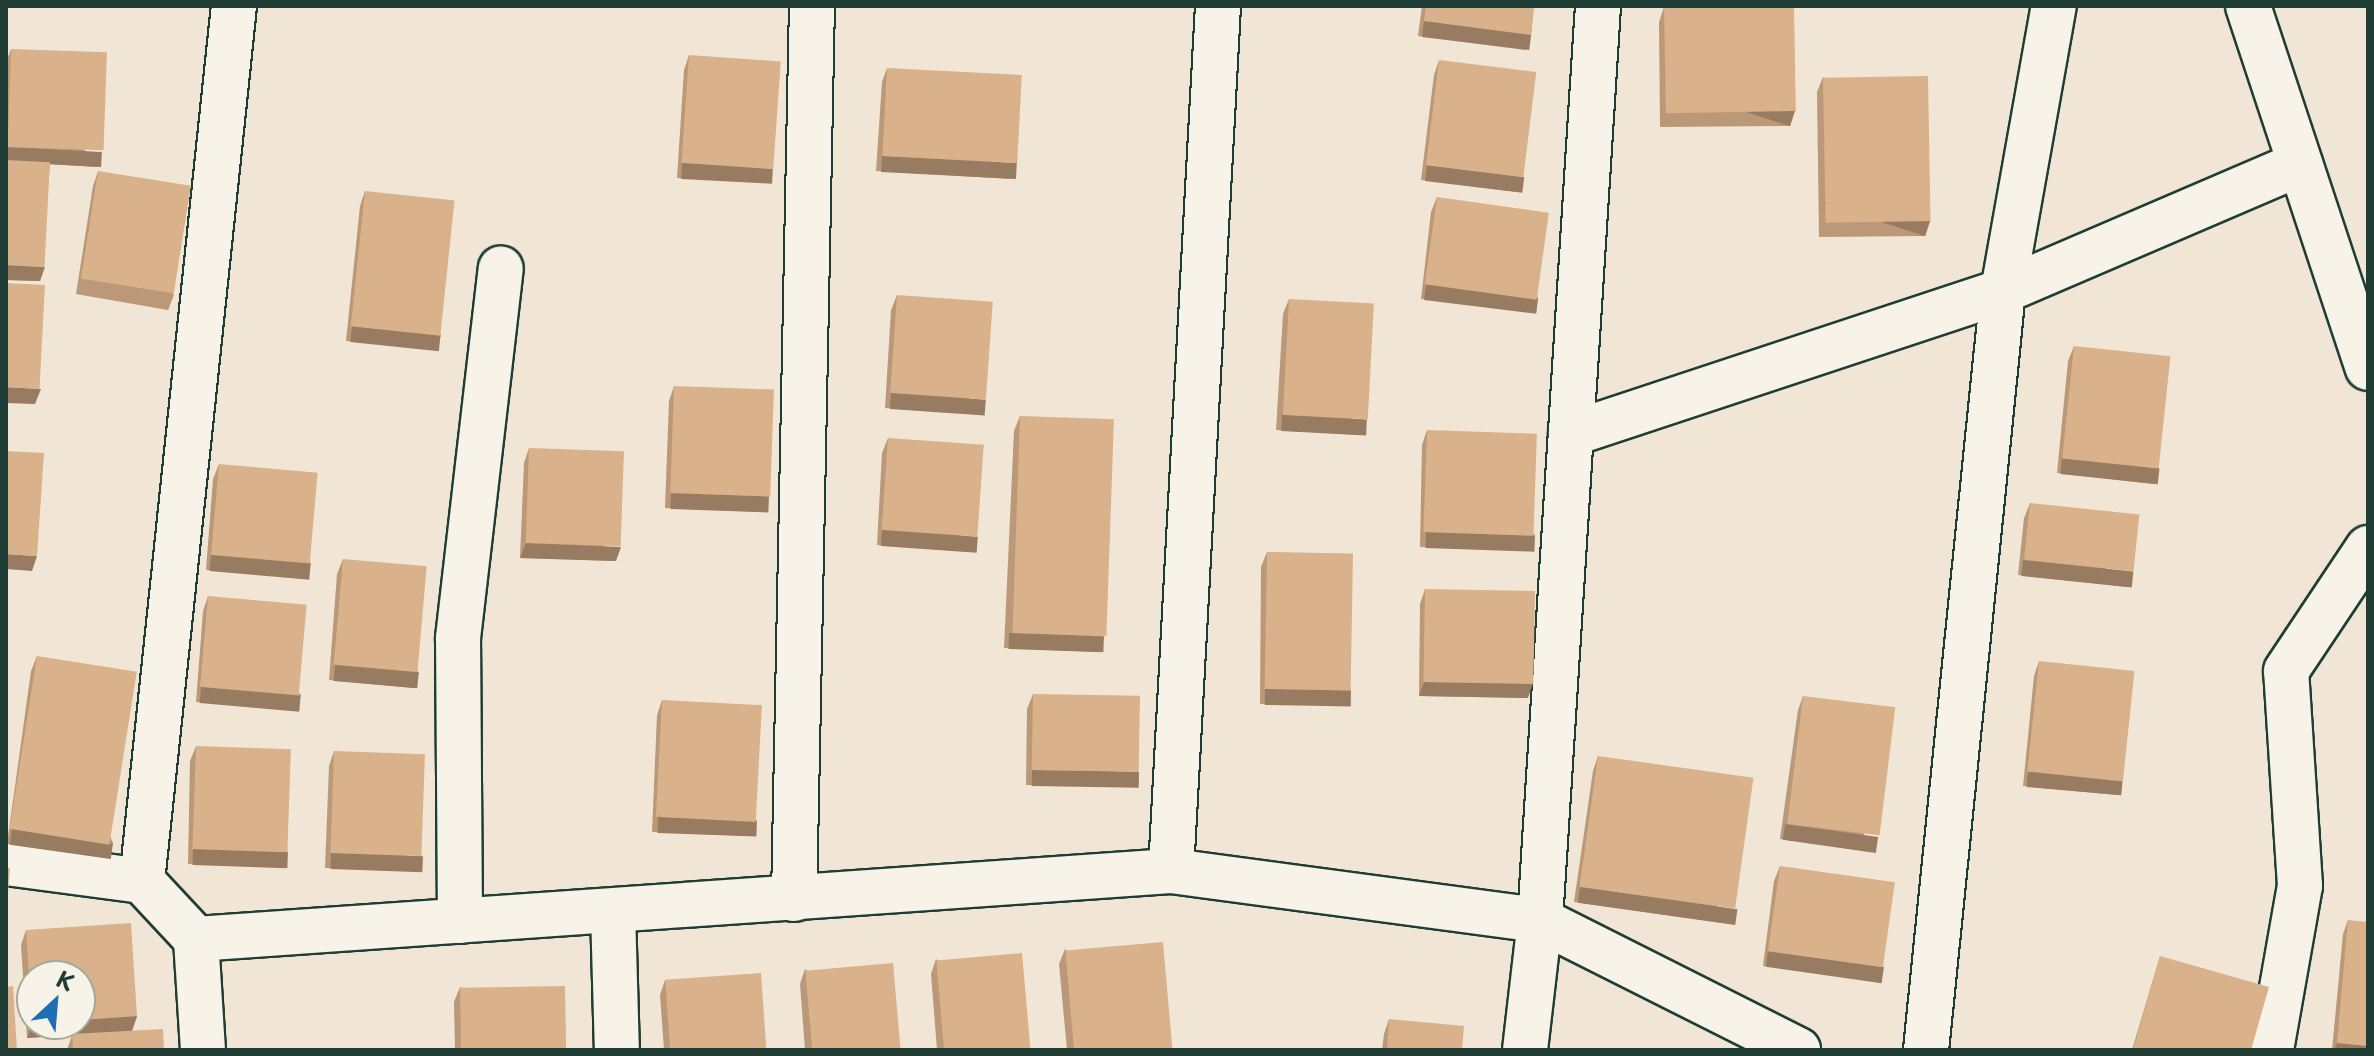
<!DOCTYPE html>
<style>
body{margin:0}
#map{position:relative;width:2374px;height:1056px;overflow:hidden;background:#f1e6d5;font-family:"Playpen Sans",sans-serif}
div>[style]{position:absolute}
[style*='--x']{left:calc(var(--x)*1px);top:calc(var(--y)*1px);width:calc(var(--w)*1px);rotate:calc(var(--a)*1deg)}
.roads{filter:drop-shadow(2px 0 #1f3d34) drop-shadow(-2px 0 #1f3d34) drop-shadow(0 2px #1f3d34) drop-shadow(0 -2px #1f3d34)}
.street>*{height:44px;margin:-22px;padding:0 22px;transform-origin:22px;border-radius:22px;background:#f7f3e8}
.secondary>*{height:44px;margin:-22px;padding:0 22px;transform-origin:22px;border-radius:22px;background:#f7f3e8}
.wall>*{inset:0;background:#bb9877}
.shaded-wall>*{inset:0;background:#987c61;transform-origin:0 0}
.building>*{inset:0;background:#d9b18a;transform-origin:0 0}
span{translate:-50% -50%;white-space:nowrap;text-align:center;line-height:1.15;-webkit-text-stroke:7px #f7f3e8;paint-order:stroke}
.frame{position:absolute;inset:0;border:8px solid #1f3d34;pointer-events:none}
.north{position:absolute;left:16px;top:960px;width:80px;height:80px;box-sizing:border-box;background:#f7f3e8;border:2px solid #a1aaa0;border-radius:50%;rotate:26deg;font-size:22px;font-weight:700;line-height:32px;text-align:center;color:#1f3d34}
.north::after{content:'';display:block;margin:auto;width:28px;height:36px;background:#1f6fb2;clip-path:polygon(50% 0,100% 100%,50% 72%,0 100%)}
</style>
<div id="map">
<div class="roads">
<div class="street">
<div style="--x:1571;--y:434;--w:455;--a:-18.3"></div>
<div style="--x:2003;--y:291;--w:323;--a:-23.2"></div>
<div style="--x:6;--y:863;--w:137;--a:7.5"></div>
<div style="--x:142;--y:881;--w:79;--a:47"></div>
<div style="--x:196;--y:939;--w:111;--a:86.4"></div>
<div style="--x:1171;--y:871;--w:866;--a:-86.89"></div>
<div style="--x:142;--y:881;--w:880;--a:-84"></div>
<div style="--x:794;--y:899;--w:893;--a:-88.85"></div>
<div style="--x:613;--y:911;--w:139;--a:88.4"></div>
<div style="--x:460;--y:921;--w:283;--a:-90.4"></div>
<div style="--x:458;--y:638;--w:372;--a:-83.4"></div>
<div style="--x:196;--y:939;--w:977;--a:-3.99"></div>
<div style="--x:1171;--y:871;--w:372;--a:7.6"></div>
<div style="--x:1540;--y:920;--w:289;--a:26.7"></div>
<div style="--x:1525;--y:1050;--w:131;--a:-83.4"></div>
<div style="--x:1540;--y:920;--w:916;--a:-86.37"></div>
<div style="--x:1926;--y:1050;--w:763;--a:-84.21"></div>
<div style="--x:2003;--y:291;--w:290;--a:-79.9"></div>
<div style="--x:2271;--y:1050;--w:167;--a:-80"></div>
<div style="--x:2300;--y:886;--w:215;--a:-93.7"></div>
<div style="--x:2286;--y:671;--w:148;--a:-56.3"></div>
</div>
<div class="secondary">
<div style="--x:2248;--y:6;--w:381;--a:71.7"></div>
</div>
</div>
<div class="wall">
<div style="clip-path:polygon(1422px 6px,1534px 6px,1531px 35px,1525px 50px,1418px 36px)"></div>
<div style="clip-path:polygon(1664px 7px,1790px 126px,1660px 127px,1659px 22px)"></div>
<div style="clip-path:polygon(11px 49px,97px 167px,50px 164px,40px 281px,6px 280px,6px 63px)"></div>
<div style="clip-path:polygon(689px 55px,768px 183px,677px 178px,684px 70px)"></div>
<div style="clip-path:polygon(1439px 60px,1518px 192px,1421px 180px,1434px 75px)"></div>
<div style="clip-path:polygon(887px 68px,1012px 179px,876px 171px,882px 82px)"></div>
<div style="clip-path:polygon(1823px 77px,1930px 221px,1925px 236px,1819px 237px,1817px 92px)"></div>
<div style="clip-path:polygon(98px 171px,174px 295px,168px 310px,76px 294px,93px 186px)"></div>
<div style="clip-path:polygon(365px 191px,441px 335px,435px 350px,346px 341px,360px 206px)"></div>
<div style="clip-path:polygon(1437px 197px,1538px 298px,1533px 313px,1421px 299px,1431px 212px)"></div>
<div style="clip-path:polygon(897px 295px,981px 414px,885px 408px,891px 310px)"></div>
<div style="clip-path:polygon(1289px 299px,1362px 435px,1276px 430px,1283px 314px)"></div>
<div style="clip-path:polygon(2074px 346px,2153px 484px,2057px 473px,2068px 361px)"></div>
<div style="clip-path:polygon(674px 386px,769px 497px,764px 512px,665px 508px,669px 401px)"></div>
<div style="clip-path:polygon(1020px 416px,1098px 652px,1004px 648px,1014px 431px)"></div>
<div style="clip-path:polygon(1427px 430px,1535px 535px,1530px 550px,1420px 547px,1422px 445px)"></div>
<div style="clip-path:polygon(888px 438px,973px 552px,877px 545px,882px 453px)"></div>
<div style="clip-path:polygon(529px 448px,616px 561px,520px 558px,524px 463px)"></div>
<div style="clip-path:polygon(219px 464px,311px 563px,306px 578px,206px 570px,213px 479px)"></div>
<div style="clip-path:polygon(2030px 503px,2128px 587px,2018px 575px,2024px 518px)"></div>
<div style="clip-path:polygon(1267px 552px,1351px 690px,1346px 705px,1260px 704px,1261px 567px)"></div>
<div style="clip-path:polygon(343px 559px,419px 673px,413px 688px,329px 680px,337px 574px)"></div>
<div style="clip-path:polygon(1425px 589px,1528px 698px,1419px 696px,1420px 604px)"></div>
<div style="clip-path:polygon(208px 596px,301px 695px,295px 710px,196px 702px,203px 611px)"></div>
<div style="clip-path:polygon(37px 656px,113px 843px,107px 858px,7px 844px,31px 671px)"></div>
<div style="clip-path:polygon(2039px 661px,2123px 780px,2117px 795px,2023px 786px,2034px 676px)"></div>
<div style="clip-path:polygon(1033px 694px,1134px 787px,1026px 785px,1027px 709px)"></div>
<div style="clip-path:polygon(1803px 696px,1872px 852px,1780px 839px,1798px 710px)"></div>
<div style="clip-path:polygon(662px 700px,752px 836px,652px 832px,657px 715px)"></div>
<div style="clip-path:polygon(196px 746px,288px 852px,282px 867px,188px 864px,190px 761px)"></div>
<div style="clip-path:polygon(334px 751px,418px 871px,325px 868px,329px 766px)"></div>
<div style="clip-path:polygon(1598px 756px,1731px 924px,1574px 902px,1593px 771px)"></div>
<div style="clip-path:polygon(1780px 866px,1884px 967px,1878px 982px,1763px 966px,1774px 881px)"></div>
<div style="clip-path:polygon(2348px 920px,2368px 1050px,2332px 1050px,2343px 934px)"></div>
<div style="clip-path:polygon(evenodd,26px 930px,137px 1016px,132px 1031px,164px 1050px,67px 1050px,72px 1035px,27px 1038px,21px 945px,26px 930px,32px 976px,80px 1024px,32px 1024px,32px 976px)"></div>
<div style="clip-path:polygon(1065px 949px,1172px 1050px,1067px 1050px,1059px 964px)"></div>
<div style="clip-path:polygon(2160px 956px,2251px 1050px,2132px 1050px)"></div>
<div style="clip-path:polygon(936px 959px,1030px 1050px,937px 1050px,931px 974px)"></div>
<div style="clip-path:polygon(805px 969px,900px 1050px,805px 1050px,800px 984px)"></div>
<div style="clip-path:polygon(665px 980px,767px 1050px,664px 1050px,660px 995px)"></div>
<div style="clip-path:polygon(460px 987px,566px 1050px,455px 1050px,454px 1002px)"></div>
<div style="clip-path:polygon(1389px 1019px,1462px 1050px,1382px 1050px,1384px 1034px)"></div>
</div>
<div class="shaded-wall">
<div style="left:1424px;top:21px;width:108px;height:16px;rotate:7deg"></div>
<div style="left:1795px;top:111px;width:16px;height:129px;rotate:108deg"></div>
<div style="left:7px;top:147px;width:95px;height:15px;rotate:3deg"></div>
<div style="left:882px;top:156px;width:135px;height:16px;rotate:3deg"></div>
<div style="left:682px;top:163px;width:91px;height:16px;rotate:3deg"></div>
<div style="left:1427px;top:165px;width:98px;height:16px;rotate:7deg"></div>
<div style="left:1930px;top:221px;width:16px;height:106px;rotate:108deg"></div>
<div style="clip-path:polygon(6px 265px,45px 267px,40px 281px,6px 280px)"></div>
<div style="left:1426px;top:284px;width:113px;height:16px;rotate:7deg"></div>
<div style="left:352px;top:326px;width:89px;height:16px;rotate:6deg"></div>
<div style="clip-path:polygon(6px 387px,41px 389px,35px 404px,6px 403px)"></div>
<div style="left:891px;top:393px;width:95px;height:16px;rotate:4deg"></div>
<div style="left:1282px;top:415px;width:85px;height:16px;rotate:3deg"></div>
<div style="left:2062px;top:458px;width:98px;height:16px;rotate:6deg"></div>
<div style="left:671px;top:493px;width:98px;height:16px;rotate:2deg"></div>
<div style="left:882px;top:530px;width:96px;height:16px;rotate:4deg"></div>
<div style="left:1426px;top:532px;width:109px;height:16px;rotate:2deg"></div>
<div style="clip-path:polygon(526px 543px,621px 547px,616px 561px,520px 558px)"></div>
<div style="clip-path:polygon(6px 554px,37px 556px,32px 571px,6px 569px)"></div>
<div style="left:211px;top:555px;width:100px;height:16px;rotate:5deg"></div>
<div style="left:2023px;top:560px;width:111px;height:16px;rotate:6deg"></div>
<div style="left:1009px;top:633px;width:95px;height:16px;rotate:2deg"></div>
<div style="left:335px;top:665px;width:84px;height:16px;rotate:5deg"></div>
<div style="clip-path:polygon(1424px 682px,1533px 683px,1528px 698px,1419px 696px)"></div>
<div style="left:201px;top:687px;width:100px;height:16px;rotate:5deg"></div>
<div style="left:1265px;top:689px;width:86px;height:16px;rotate:1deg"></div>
<div style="left:1032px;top:770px;width:107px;height:16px;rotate:1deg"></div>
<div style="left:2028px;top:771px;width:95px;height:16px;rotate:5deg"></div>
<div style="left:658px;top:817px;width:99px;height:16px;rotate:2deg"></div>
<div style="left:1785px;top:824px;width:94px;height:16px;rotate:8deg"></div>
<div style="left:12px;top:829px;width:102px;height:16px;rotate:8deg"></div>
<div style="left:193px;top:849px;width:95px;height:16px;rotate:2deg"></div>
<div style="left:331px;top:853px;width:92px;height:16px;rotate:2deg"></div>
<div style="left:1580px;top:887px;width:159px;height:16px;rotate:8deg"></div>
<div style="left:1768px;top:951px;width:117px;height:16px;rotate:8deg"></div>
<div style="clip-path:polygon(137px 1016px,132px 1031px,27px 1038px,32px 1024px,80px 1024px,80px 1020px)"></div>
<div style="clip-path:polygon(2337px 1043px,2368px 1046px,2368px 1050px,2334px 1050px)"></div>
</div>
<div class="building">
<div style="clip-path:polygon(1426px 6px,1534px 6px,1531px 35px,1424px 21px)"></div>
<div style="left:1794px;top:6px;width:105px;height:130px;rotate:89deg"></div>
<div style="left:11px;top:49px;width:96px;height:98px;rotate:2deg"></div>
<div style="left:689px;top:55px;width:92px;height:108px;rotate:4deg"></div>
<div style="left:1439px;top:60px;width:98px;height:106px;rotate:7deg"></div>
<div style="left:887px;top:68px;width:135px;height:88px;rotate:3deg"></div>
<div style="left:1928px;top:76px;width:145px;height:105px;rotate:89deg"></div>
<div style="left:6px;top:160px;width:44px;height:105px;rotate:3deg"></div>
<div style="left:98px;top:171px;width:94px;height:109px;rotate:9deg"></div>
<div style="left:365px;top:191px;width:90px;height:136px;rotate:6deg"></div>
<div style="left:1437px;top:197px;width:113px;height:88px;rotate:8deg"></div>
<div style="left:6px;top:283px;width:39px;height:104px;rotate:3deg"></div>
<div style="left:897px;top:295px;width:96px;height:98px;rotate:4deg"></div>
<div style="left:1289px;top:299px;width:85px;height:116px;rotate:3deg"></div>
<div style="left:2074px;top:346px;width:97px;height:113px;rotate:6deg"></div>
<div style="left:674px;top:386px;width:100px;height:107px;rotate:2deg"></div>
<div style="left:1020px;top:416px;width:94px;height:217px;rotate:2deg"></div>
<div style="left:1427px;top:430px;width:110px;height:102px;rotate:2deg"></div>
<div style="left:888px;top:438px;width:96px;height:92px;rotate:4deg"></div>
<div style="left:529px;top:448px;width:95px;height:95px;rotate:2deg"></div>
<div style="clip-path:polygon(6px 451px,44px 453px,37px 556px,6px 554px)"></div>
<div style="left:219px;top:464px;width:99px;height:91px;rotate:5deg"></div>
<div style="left:2030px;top:503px;width:110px;height:57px;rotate:6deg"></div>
<div style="left:1267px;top:552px;width:86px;height:137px;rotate:1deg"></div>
<div style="left:343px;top:559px;width:84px;height:106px;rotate:5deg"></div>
<div style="left:1425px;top:589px;width:110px;height:93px;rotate:1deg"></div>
<div style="left:208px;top:596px;width:99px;height:91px;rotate:5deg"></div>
<div style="left:37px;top:656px;width:101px;height:175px;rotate:9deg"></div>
<div style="left:2039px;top:661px;width:96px;height:111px;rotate:6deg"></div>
<div style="left:1033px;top:694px;width:107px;height:76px;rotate:1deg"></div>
<div style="left:1803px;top:696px;width:93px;height:129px;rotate:7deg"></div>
<div style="left:662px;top:700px;width:100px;height:117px;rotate:3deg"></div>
<div style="left:196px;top:746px;width:95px;height:103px;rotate:2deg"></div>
<div style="left:334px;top:751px;width:91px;height:102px;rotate:2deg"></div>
<div style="left:1598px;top:756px;width:157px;height:132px;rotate:8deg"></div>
<div style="left:1780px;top:866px;width:116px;height:86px;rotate:8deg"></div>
<div style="clip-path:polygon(6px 868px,10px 868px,6px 919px)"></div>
<div style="clip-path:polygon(2348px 920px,2368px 922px,2368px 1046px,2337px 1043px)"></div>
<div style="clip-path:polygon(131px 923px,137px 1016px,80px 1020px,80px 976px,32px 976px,32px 1017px,26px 930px)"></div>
<div style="left:1163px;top:942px;width:108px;height:98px;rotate:85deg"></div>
<div style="left:1022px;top:953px;width:97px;height:86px;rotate:85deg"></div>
<div style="clip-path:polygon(2160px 956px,2269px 987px,2251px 1050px,2133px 1050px)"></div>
<div style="left:893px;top:963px;width:87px;height:88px;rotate:85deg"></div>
<div style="left:761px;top:973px;width:77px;height:96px;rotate:86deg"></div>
<div style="clip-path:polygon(13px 986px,17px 1050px,6px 1050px,6px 987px)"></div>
<div style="left:565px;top:986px;width:64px;height:105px;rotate:89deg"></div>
<div style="clip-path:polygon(1389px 1019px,1464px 1026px,1462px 1050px,1387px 1050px)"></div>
<div style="clip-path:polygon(163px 1029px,164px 1050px,73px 1050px,72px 1034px)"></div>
</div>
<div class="frame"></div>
<div class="north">K</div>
</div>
